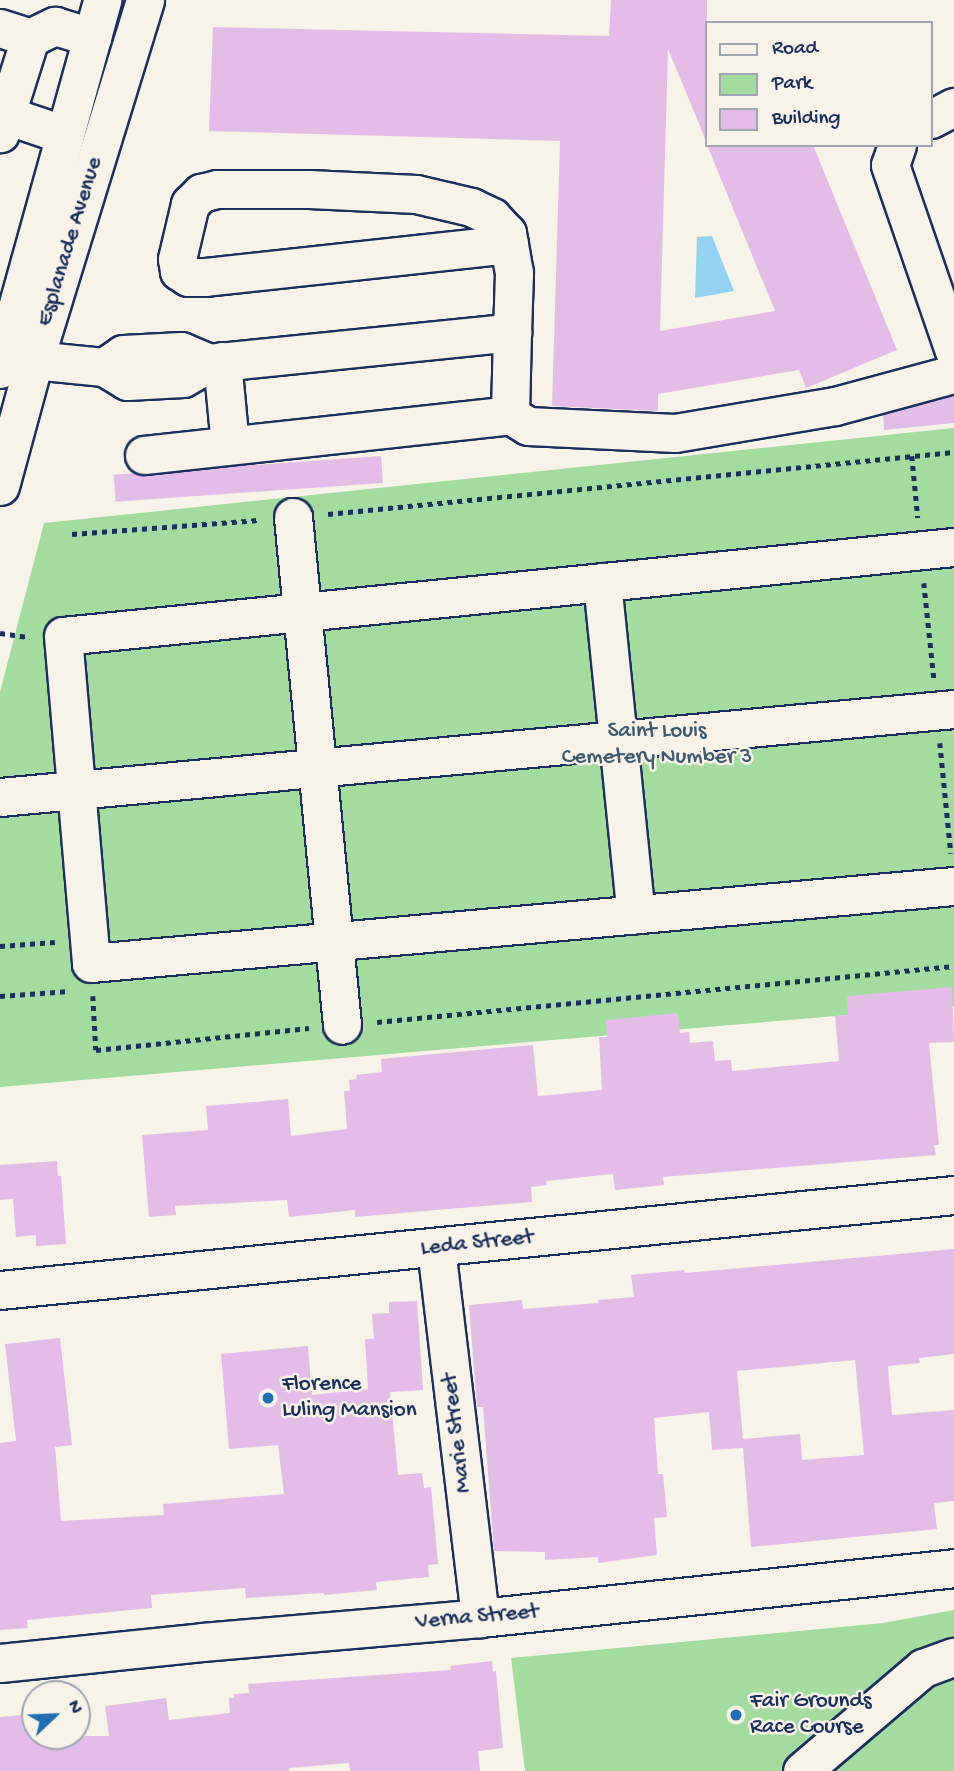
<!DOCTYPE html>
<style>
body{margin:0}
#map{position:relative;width:954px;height:1771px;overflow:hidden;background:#f7f3e8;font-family:"Gochi Hand",sans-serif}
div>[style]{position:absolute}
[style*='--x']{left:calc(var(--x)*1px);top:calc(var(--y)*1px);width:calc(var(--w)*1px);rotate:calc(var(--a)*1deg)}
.green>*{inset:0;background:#a4db9f}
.water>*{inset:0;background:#92d2f3}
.building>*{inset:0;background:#e3bde7;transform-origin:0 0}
.path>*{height:4.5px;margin-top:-2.25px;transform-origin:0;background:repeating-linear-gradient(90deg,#1b2f5e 0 5px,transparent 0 10px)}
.roads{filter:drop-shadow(2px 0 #1b2f5e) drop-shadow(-2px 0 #1b2f5e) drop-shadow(0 2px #1b2f5e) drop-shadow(0 -2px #1b2f5e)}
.minor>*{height:37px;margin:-18.5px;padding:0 18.5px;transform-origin:18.5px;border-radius:18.5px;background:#f7f3e8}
.dots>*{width:19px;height:19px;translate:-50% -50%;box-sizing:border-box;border:4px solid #f7f3e8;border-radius:50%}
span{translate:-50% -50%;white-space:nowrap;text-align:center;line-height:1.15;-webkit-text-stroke:5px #f7f3e8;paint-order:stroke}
.street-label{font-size:23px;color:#1b2f5e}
.park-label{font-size:23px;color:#3d5a6e}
.poi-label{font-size:23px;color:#1b2f5e}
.left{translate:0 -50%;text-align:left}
.legend{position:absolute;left:705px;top:21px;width:228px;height:126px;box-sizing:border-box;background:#f7f3e8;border:2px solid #9fa5b1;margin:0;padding:9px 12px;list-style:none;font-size:21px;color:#1b2f5e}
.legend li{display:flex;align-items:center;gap:14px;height:35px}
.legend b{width:35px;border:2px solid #9fa5b1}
.north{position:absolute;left:21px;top:1680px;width:70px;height:70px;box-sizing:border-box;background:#f7f3e8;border:2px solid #9fa5b1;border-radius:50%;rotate:67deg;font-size:19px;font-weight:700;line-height:28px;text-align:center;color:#1b2f5e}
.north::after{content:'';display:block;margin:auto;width:24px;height:32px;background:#1f6fb2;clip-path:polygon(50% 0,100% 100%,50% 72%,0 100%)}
</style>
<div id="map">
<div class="green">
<div style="clip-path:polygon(954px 428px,954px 1006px,0 1087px,0 692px,44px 523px)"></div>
<div style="clip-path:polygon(954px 1610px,954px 1771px,525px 1771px,511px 1658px,883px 1623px)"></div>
</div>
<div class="water">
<div style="clip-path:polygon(712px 236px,734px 291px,695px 298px,697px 237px)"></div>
</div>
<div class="building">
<div style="clip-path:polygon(611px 0,707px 0,707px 143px,668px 49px,660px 331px,775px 311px,707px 145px,813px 145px,897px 350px,806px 388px,799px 370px,658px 394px,658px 411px,552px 406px,560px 141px,209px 131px,213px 27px,609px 36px)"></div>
<div style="clip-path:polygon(954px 396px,954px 423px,884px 430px,883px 415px)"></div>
<div style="left:381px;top:456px;width:27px;height:268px;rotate:86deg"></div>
<div style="clip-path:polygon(952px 987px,954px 1042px,929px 1043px,939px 1145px,934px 1145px,936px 1155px,663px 1177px,664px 1185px,615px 1190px,613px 1174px,546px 1181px,547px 1185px,531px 1187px,532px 1202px,355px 1217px,355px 1210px,289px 1217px,287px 1200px,175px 1206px,176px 1215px,149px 1217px,142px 1135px,208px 1130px,206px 1106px,288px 1099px,291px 1136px,347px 1129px,344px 1091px,350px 1091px,349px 1080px,357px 1079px,356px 1075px,382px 1072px,381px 1059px,533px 1045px,538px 1096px,602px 1090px,599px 1037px,607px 1037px,606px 1020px,678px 1013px,680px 1033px,689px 1032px,690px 1043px,713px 1041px,715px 1061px,731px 1060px,732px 1071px,839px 1061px,835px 1016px,848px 1015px,847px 996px)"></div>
<div style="clip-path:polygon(57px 1161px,58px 1176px,61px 1176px,66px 1244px,36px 1246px,36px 1235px,16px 1237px,13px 1199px,0 1200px,0 1165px)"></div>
<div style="clip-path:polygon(evenodd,954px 1249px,954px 1354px,919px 1358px,920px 1363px,888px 1366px,892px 1415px,954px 1410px,954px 1501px,934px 1503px,937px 1529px,751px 1547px,743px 1448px,712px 1450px,709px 1412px,654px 1418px,658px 1474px,663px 1474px,667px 1517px,654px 1518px,657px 1555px,598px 1563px,598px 1557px,545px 1560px,545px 1552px,494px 1551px,483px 1407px,477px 1407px,469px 1305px,522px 1300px,523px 1309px,598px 1303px,598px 1300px,634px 1297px,631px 1275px,684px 1270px,685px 1273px,954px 1249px,855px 1360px,864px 1455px,802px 1460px,800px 1434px,743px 1439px,737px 1371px,855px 1360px)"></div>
<div style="clip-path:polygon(417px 1301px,423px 1390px,390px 1392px,398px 1475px,422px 1473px,424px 1488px,431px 1487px,438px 1564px,428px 1565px,429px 1577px,376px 1582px,377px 1590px,324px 1595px,324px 1593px,246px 1598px,245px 1588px,151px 1595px,152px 1608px,27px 1620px,28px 1628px,0 1630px,0 1443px,16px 1441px,5px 1344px,60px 1338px,72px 1445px,55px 1447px,61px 1521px,164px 1515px,163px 1504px,284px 1494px,278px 1445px,229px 1449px,221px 1354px,308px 1346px,312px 1395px,368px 1389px,365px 1339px,374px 1339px,372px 1314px,389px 1313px,389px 1302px)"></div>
<div style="clip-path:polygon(492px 1661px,493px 1672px,496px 1671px,503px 1748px,478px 1751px,480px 1771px,350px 1771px,349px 1763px,289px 1768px,289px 1771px,0 1771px,0 1717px,35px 1714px,35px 1736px,109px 1736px,105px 1706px,166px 1698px,169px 1720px,230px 1713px,229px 1698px,234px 1698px,234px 1694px,249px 1693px,248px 1684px,451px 1670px,450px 1666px)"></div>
</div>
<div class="path">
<div style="--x:912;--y:456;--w:62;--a:84.5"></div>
<div style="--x:328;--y:514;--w:629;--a:-5.66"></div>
<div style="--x:72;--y:534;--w:189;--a:-4.3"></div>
<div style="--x:924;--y:583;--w:96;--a:84"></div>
<div style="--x:0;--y:633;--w:30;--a:8"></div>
<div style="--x:940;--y:743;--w:111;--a:84.3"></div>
<div style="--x:0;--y:946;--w:55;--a:-4.2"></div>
<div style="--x:0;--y:996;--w:70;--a:-4.1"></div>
<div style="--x:93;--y:996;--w:54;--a:86.8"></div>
<div style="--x:96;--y:1050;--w:214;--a:-5.9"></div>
<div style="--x:377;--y:1022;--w:580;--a:-5.54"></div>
</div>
<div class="roads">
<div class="minor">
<div style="--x:0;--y:28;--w:32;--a:18"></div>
<div style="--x:30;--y:38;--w:100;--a:107.5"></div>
<div style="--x:30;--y:38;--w:28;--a:-26"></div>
<div style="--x:55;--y:26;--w:39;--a:17"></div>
<div style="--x:6;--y:115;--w:62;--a:18.7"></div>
<div style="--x:931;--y:119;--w:26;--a:-28"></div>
<div style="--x:897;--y:145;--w:21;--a:109"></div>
<div style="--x:890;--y:165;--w:197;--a:71"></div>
<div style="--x:509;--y:244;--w:305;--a:173.8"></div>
<div style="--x:206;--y:277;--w:18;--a:180"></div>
<div style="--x:188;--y:277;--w:11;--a:-146"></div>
<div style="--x:179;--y:271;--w:12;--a:-99"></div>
<div style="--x:177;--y:259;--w:57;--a:-76.7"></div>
<div style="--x:190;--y:204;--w:16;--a:-45"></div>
<div style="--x:201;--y:193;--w:16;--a:-14"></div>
<div style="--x:217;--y:189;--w:92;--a:0"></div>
<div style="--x:309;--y:189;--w:107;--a:2.7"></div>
<div style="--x:416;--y:194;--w:57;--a:13.3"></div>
<div style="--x:471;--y:207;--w:23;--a:25"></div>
<div style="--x:492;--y:217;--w:22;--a:47"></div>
<div style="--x:507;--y:233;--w:41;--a:80.1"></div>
<div style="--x:514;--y:273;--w:59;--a:91.9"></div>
<div style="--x:3;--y:357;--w:101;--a:5.7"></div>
<div style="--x:104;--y:367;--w:27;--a:31"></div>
<div style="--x:127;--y:381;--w:56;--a:-3.1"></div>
<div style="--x:183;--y:378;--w:30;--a:-30"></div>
<div style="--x:209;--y:363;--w:305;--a:-5.8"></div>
<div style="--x:512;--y:332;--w:83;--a:91.4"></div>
<div style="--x:510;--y:415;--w:21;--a:31"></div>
<div style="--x:528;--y:426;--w:147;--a:2.7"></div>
<div style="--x:675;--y:433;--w:162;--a:-9.6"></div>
<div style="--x:835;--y:406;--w:123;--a:-15.1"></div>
<div style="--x:222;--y:361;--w:84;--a:84.6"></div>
<div style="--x:104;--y:367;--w:23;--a:-34"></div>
<div style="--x:123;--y:354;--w:58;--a:-3"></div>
<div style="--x:181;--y:351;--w:30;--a:23"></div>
<div style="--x:0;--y:369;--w:383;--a:-74.5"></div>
<div style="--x:144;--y:455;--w:368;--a:-6.2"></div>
<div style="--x:0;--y:486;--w:130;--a:-74.8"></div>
<div style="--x:34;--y:361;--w:378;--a:-72.9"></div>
<div style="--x:293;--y:517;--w:510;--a:84.49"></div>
<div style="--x:954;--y:547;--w:895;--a:174.3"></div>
<div style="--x:63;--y:636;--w:328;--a:85.1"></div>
<div style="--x:91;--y:963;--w:866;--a:-5.1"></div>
<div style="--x:602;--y:582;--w:334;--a:84.2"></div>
<div style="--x:0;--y:797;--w:958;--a:-5.27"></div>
<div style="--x:436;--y:1248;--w:373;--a:83.2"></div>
<div style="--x:0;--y:1290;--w:959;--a:-5.69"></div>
<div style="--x:0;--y:1663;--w:203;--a:-5.9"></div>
<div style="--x:202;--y:1642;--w:279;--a:-4.9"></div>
<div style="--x:480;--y:1618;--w:477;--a:-6"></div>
<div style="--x:802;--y:1771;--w:159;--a:-40.4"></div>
<div style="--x:923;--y:1668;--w:33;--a:-20"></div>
</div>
</div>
<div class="dots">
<div style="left:268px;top:1398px;background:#1f6fb2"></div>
<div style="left:736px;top:1715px;background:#1f6fb2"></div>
</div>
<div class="street-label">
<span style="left:71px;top:242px;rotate:-73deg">Esplanade Avenue</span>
<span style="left:477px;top:1244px;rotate:-6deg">Leda Street</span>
<span style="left:458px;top:1433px;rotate:-97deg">Marie Street</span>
<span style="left:477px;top:1618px;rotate:-5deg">Verna Street</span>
</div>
<div class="park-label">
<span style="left:657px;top:745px">Saint Louis<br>Cemetery Number 3</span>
</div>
<div class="poi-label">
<span class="left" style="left:282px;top:1398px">Florence<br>Luling Mansion</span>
<span class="left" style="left:750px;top:1715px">Fair Grounds<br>Race Course</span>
</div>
<ul class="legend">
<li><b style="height:9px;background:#f7f3e8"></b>Road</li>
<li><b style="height:19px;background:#a4db9f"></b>Park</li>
<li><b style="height:19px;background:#e3bde7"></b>Building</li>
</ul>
<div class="north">N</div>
</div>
